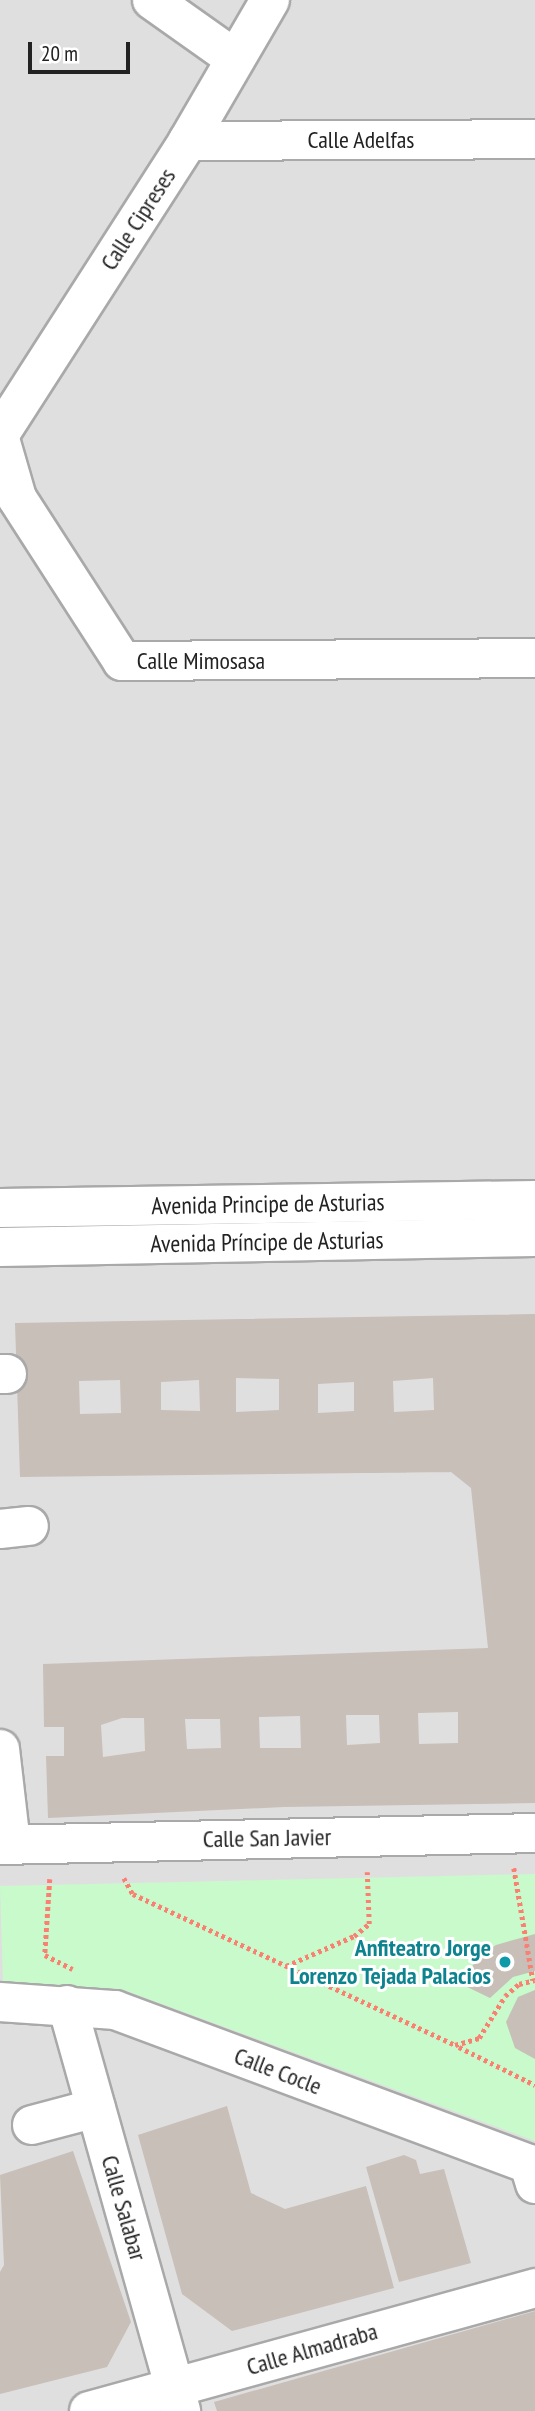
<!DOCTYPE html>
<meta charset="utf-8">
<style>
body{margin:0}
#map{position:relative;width:535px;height:2411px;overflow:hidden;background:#f2efe9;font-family:"PT Sans Narrow",sans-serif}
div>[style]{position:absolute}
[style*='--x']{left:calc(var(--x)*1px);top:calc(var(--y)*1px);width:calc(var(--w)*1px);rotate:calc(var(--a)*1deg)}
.residential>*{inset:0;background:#e0dfdf;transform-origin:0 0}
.park>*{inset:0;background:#c8facc}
.building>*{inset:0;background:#c7bfb8}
.path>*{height:4.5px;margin-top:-2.25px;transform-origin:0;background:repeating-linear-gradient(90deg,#fa8072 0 3.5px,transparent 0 7px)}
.roads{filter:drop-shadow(2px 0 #a9a9a9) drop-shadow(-2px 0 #a9a9a9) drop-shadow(0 2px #a9a9a9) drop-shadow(0 -2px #a9a9a9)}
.minor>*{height:38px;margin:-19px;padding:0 19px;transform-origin:19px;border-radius:19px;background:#fff}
.dots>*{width:19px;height:19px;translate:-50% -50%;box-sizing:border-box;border:4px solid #fff;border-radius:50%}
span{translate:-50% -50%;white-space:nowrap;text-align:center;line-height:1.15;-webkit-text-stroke:6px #fff;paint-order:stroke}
.street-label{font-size:24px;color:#222}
.culture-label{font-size:24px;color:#0d838f;font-weight:700}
.right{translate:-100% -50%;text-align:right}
.scale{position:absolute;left:28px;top:42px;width:102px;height:32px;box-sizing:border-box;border:4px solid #222;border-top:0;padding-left:9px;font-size:21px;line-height:24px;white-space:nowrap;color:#222;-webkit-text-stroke:5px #fff;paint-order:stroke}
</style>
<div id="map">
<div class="residential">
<div style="left:0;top:0;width:535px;height:2411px"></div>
</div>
<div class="park">
<div style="clip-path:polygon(535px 1874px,535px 2141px,121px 1989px,3px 1982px,0 1886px)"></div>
</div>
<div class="building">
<div style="clip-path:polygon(evenodd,535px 1314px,535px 1803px,284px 1807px,48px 1818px,46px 1756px,64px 1756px,64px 1727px,44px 1727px,43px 1664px,488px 1648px,471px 1488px,451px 1472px,20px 1477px,15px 1323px,535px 1314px,236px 1378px,279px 1379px,279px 1410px,236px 1412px,236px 1378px,535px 1314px,433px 1378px,434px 1410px,394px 1412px,393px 1381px,433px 1378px,535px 1314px,120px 1380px,121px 1413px,80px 1414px,79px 1381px,120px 1380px,535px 1314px,199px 1380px,200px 1411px,161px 1410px,161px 1382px,199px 1380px,535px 1314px,354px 1382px,354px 1411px,318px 1413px,318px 1384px,354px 1382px,535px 1314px,458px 1712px,458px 1743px,419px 1744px,418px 1713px,458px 1712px,535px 1314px,346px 1715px,379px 1715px,380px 1743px,347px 1745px,346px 1715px,535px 1314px,300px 1716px,301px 1748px,260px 1748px,259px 1717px,300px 1716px,535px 1314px,122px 1718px,144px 1718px,145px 1751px,103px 1757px,101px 1725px,122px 1718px,535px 1314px,185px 1719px,220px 1719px,221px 1748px,187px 1749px,185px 1719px)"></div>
<div style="clip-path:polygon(535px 1934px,535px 1971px,513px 1977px,490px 1998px,459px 1983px,481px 1955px,496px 1945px)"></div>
<div style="clip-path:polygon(535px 1990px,535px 2059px,515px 2048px,506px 2022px,518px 1997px)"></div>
<div style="clip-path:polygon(227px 2106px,251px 2193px,285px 2209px,366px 2186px,394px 2288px,232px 2331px,182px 2294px,138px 2135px)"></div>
<div style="clip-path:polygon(73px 2151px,131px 2322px,107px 2367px,0 2394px,0 2272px,4px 2265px,0 2175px)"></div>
<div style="clip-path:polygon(404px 2155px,416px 2160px,420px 2174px,444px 2169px,471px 2263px,399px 2282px,366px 2167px)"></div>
<div style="clip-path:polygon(535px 2311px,535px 2411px,217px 2411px,214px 2402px)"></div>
</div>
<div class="path">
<div style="--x:514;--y:1868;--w:114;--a:80.4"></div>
<div style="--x:124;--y:1878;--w:18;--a:61"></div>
<div style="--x:133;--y:1894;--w:356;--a:25.1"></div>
<div style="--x:455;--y:2045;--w:25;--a:-16"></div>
<div style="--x:479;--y:2038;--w:49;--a:-58.2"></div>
<div style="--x:505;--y:1996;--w:18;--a:-41"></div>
<div style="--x:519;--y:1984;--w:16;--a:-14"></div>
<div style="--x:50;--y:1879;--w:76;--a:93.8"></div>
<div style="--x:45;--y:1955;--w:31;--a:27"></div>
<div style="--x:286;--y:1966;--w:74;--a:-23.8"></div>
<div style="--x:354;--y:1936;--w:19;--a:-39"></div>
<div style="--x:369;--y:1924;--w:52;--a:-92.2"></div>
<div style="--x:459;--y:2047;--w:85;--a:26.6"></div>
</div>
<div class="roads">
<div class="minor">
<div style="--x:152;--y:0;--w:100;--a:35.3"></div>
<div style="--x:188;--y:141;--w:347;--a:-0.3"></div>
<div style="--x:0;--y:434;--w:348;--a:-57.3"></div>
<div style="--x:188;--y:141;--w:163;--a:-59.8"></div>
<div style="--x:0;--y:439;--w:61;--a:73.9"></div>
<div style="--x:17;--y:498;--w:194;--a:57.2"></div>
<div style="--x:122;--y:661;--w:413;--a:-0.4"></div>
<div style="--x:0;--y:1208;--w:535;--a:-0.86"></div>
<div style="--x:0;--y:1247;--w:535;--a:-1.07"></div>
<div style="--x:0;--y:1374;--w:7;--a:0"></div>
<div style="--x:0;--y:1529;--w:29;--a:-6"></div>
<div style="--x:0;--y:1749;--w:96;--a:83.4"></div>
<div style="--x:0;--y:1845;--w:535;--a:-1.28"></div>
<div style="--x:0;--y:2002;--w:115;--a:4"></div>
<div style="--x:115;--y:2010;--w:442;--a:20.4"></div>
<div style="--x:529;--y:2164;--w:21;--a:73"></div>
<div style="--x:67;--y:2005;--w:422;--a:74.3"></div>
<div style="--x:32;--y:2125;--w:66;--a:-14.9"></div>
<div style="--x:89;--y:2411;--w:463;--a:-15.4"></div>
</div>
</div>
<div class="dots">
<div style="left:505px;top:1962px;background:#0f9aa8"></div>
</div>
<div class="street-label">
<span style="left:361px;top:140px">Calle Adelfas</span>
<span style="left:138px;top:219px;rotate:-57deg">Calle Cipreses</span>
<span style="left:201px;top:661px">Calle Mimosasa</span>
<span style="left:268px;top:1204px;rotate:-1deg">Avenida Principe de Asturias</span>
<span style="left:267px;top:1242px;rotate:-1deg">Avenida Príncipe de Asturias</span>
<span style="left:267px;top:1838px;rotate:-1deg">Calle San Javier</span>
<span style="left:278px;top:2071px;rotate:21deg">Calle Cocle</span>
<span style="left:124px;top:2208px;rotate:74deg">Calle Salabar</span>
<span style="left:312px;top:2349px;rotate:-16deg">Calle Almadraba</span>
</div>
<div class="culture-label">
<span class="right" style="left:491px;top:1962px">Anfiteatro Jorge<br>Lorenzo Tejada Palacios</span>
</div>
<div class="scale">20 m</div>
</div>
